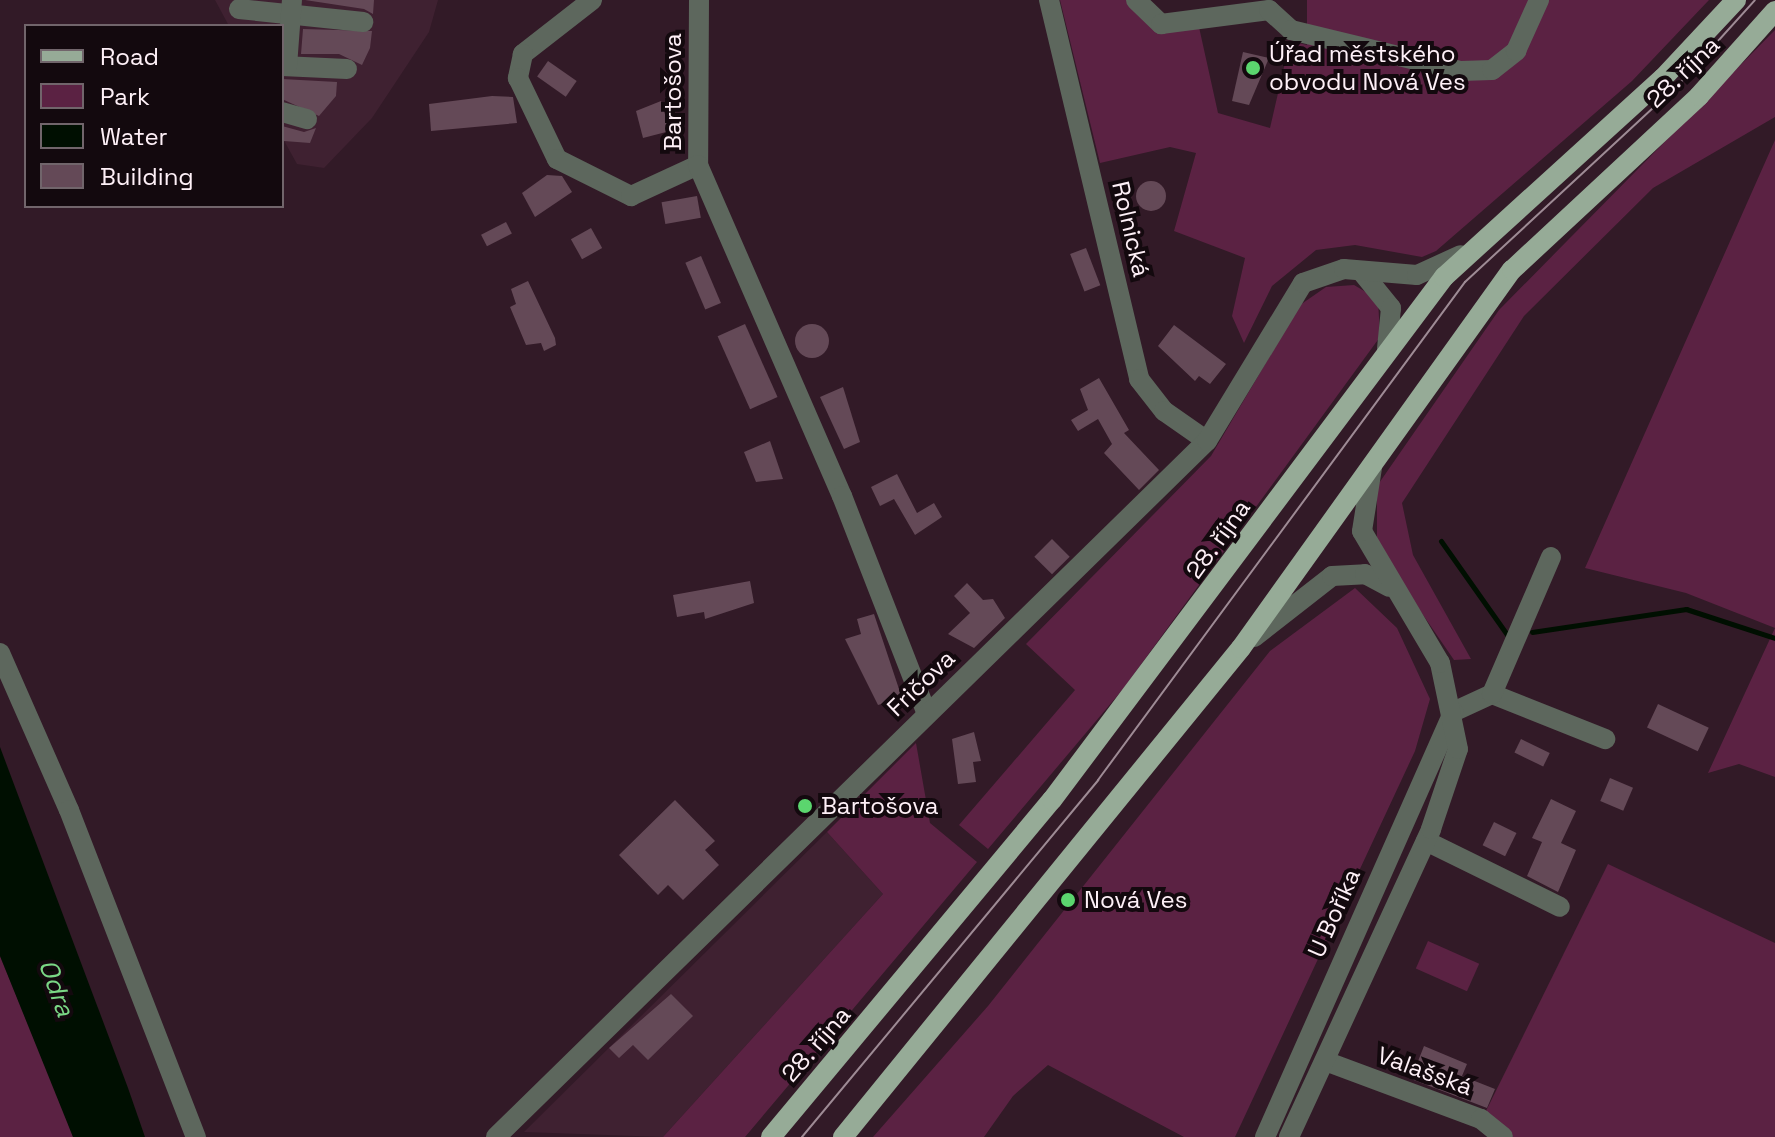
<!DOCTYPE html>
<meta charset="utf-8">
<style>
body{margin:0}
#map{position:relative;width:1775px;height:1137px;overflow:hidden;background:#321a27;font-family:"Space Grotesk",sans-serif}
div>[style]{position:absolute}
[style*='--x']{left:calc(var(--x)*1px);top:calc(var(--y)*1px);width:calc(var(--w)*1px);rotate:calc(var(--a)*1deg)}
.built>*{inset:0;background:#3f2131}
.green>*{inset:0;background:#5b2243;transform-origin:0 0}
.water>*{inset:0;background:#000f01}
.stream>*{height:5px;margin:-2.5px;padding:0 2.5px;transform-origin:2.5px;border-radius:2.5px;background:#000f01}
.building>*{inset:0;background:#644957;transform-origin:0 0}
.round{border-radius:50%}
.minor>*{height:20px;margin:-10px;padding:0 10px;transform-origin:10px;border-radius:10px;background:#5d675d}
.major>*{height:20px;margin:-10px;padding:0 10px;transform-origin:10px;border-radius:10px;background:#96ab97}
.tram>*{height:2px;margin:-1px;padding:0 1px;transform-origin:1px;border-radius:1px;background:#9e8b95}
.dots>*{width:22px;height:22px;translate:-50% -50%;box-sizing:border-box;border:4px solid #13090e;border-radius:50%}
span{translate:-50% -50%;white-space:nowrap;text-align:center;line-height:1.15;-webkit-text-stroke:8px #13090e;paint-order:stroke}
.poi-label{font-size:24px;color:#fef0f7}
.left{translate:0 -50%;text-align:left}
.street-label{font-size:24px;color:#fef0f7}
.water-label{font-size:26px;color:#7ad785;font-style:italic}
.legend{position:absolute;left:24px;top:24px;width:260px;height:184px;box-sizing:border-box;background:#13090e;border:2px solid #71656b;margin:0;padding:10px 14px;list-style:none;font-size:24px;color:#fef0f7}
.legend li{display:flex;align-items:center;gap:16px;height:40px}
.legend b{width:40px;border:2px solid #71656b}
</style>
<div id="map">
<div class="built">
<div style="clip-path:polygon(215px 0,438px 0,429px 32px,372px 118px,324px 168px,297px 164px,282px 137px,282px 26px,229px 26px)"></div>
<div style="clip-path:polygon(827px 832px,883px 894px,663px 1137px,524px 1132px)"></div>
</div>
<div class="green">
<div style="clip-path:polygon(1060px 0,1128px 0,1146px 19px,1197px 18px,1218px 113px,1270px 128px,1290px 41px,1307px 45px,1307px 0,1709px 0,1632px 81px,1436px 251px,1422px 257px,1355px 245px,1316px 250px,1272px 286px,1244px 343px,1232px 316px,1245px 258px,1174px 231px,1196px 153px,1170px 147px,1100px 163px)"></div>
<div style="clip-path:polygon(1775px 30px,1775px 117px,1653px 188px,1524px 316px,1402px 503px,1413px 555px,1471px 659px,1454px 660px,1377px 548px,1377px 486px,1499px 310px)"></div>
<div style="clip-path:polygon(1775px 140px,1775px 777px,1739px 764px,1708px 773px,1775px 628px,1686px 593px,1585px 568px)"></div>
<div style="clip-path:polygon(1354px 285px,1378px 299px,1380px 337px,1123px 689px,988px 849px,959px 825px,1075px 690px,1026px 644px,1211px 456px,1300px 305px,1326px 287px)"></div>
<div style="clip-path:polygon(1355px 588px,1397px 628px,1430px 699px,1415px 751px,1235px 1137px,1184px 1137px,1048px 1065px,1013px 1096px,984px 1137px,873px 1137px,988px 1006px,1270px 651px)"></div>
<div style="clip-path:polygon(916px 743px,930px 823px,977px 862px,745px 1137px,663px 1137px,883px 894px,827px 832px)"></div>
<div style="clip-path:polygon(1608px 864px,1775px 943px,1775px 1137px,1513px 1137px,1484px 1115px)"></div>
<div style="left:1428px;top:941px;width:56px;height:30px;rotate:24deg"></div>
<div style="clip-path:polygon(0 956px,64px 1112px,73px 1137px,0 1137px)"></div>
</div>
<div class="water">
<div style="clip-path:polygon(0 747px,128px 1088px,145px 1137px,73px 1137px,0 956px)"></div>
</div>
<div class="stream">
<div style="--x:1441;--y:541;--w:116;--a:54.8"></div>
<div style="--x:1532;--y:632;--w:156;--a:-8.5"></div>
<div style="--x:1686;--y:609;--w:94;--a:18"></div>
</div>
<div class="building">
<div style="clip-path:polygon(305px 0,374px 0,373px 14px,364px 9px)"></div>
<div style="clip-path:polygon(303px 29px,372px 31px,370px 48px,362px 65px,339px 54px,301px 54px)"></div>
<div style="clip-path:polygon(1243px 52px,1269px 58px,1249px 105px,1232px 101px)"></div>
<div style="left:548px;top:61px;width:35px;height:19px;rotate:35deg"></div>
<div style="clip-path:polygon(282px 79px,337px 82px,336px 96px,319px 116px,282px 99px)"></div>
<div style="clip-path:polygon(492px 96px,513px 97px,517px 123px,431px 131px,429px 104px)"></div>
<div style="clip-path:polygon(661px 101px,670px 131px,643px 138px,636px 111px)"></div>
<div style="clip-path:polygon(282px 126px,304px 132px,316px 128px,310px 143px,284px 141px)"></div>
<div style="clip-path:polygon(547px 175px,562px 176px,572px 192px,535px 217px,522px 193px)"></div>
<div class="round" style="left:1136px;top:181px;width:30px;height:30px"></div>
<div style="left:697px;top:196px;width:22px;height:36px;rotate:80deg"></div>
<div style="left:506px;top:222px;width:13px;height:28px;rotate:63deg"></div>
<div style="left:591px;top:228px;width:23px;height:23px;rotate:61deg"></div>
<div style="left:1086px;top:248px;width:40px;height:17px;rotate:69deg"></div>
<div style="left:701px;top:256px;width:51px;height:17px;rotate:67deg"></div>
<div style="clip-path:polygon(528px 281px,555px 338px,556px 345px,544px 351px,541px 343px,526px 345px,510px 307px,516px 304px,511px 289px)"></div>
<div class="round" style="left:795px;top:324px;width:34px;height:34px"></div>
<div style="left:745px;top:324px;width:80px;height:30px;rotate:66deg"></div>
<div style="clip-path:polygon(1174px 325px,1226px 364px,1210px 384px,1199px 376px,1195px 381px,1158px 346px)"></div>
<div style="clip-path:polygon(1099px 378px,1129px 430px,1124px 433px,1159px 470px,1139px 490px,1104px 453px,1112px 444px,1098px 419px,1078px 431px,1071px 420px,1088px 410px,1080px 389px)"></div>
<div style="clip-path:polygon(843px 387px,860px 442px,844px 449px,820px 397px)"></div>
<div style="clip-path:polygon(770px 441px,783px 479px,756px 482px,744px 452px)"></div>
<div style="clip-path:polygon(897px 474px,917px 513px,934px 503px,942px 517px,915px 535px,894px 499px,880px 506px,871px 487px)"></div>
<div style="left:1052px;top:539px;width:25px;height:25px;rotate:45deg"></div>
<div style="clip-path:polygon(750px 581px,754px 603px,705px 619px,704px 612px,677px 617px,673px 595px)"></div>
<div style="clip-path:polygon(967px 583px,983px 600px,993px 599px,1005px 618px,974px 648px,948px 634px,970px 613px,954px 596px)"></div>
<div style="clip-path:polygon(874px 614px,902px 698px,878px 705px,845px 639px,861px 634px,857px 619px)"></div>
<div style="left:1658px;top:704px;width:56px;height:26px;rotate:25deg"></div>
<div style="clip-path:polygon(974px 732px,981px 761px,973px 762px,976px 782px,958px 784px,952px 739px)"></div>
<div style="left:1521px;top:739px;width:32px;height:15px;rotate:26deg"></div>
<div style="left:1610px;top:778px;width:25px;height:25px;rotate:23deg"></div>
<div style="clip-path:polygon(1551px 799px,1576px 811px,1561px 843px,1576px 850px,1558px 892px,1527px 876px,1542px 842px,1532px 838px)"></div>
<div style="clip-path:polygon(675px 800px,715px 841px,705px 850px,719px 865px,683px 900px,668px 885px,658px 895px,619px 855px)"></div>
<div style="left:1494px;top:822px;width:25px;height:26px;rotate:26deg"></div>
<div style="clip-path:polygon(671px 994px,693px 1016px,648px 1060px,633px 1045px,619px 1058px,609px 1048px)"></div>
<div style="clip-path:polygon(1424px 1046px,1467px 1064px,1462px 1076px,1495px 1089px,1487px 1108px,1411px 1079px)"></div>
</div>
<div class="minor">
<div style="--x:592;--y:0;--w:88;--a:142"></div>
<div style="--x:523;--y:54;--w:25;--a:102"></div>
<div style="--x:518;--y:78;--w:90;--a:64.3"></div>
<div style="--x:557;--y:159;--w:83;--a:26.6"></div>
<div style="--x:631;--y:196;--w:74;--a:-24.8"></div>
<div style="--x:699;--y:0;--w:165;--a:90.3"></div>
<div style="--x:698;--y:165;--w:361;--a:66.5"></div>
<div style="--x:842;--y:496;--w:234;--a:68.7"></div>
<div style="--x:1049;--y:0;--w:390;--a:76.6"></div>
<div style="--x:1139;--y:379;--w:41;--a:52"></div>
<div style="--x:1164;--y:411;--w:52;--a:34.9"></div>
<div style="--x:1136;--y:0;--w:35;--a:44"></div>
<div style="--x:1161;--y:24;--w:109;--a:-7.4"></div>
<div style="--x:1269;--y:10;--w:30;--a:42"></div>
<div style="--x:1291;--y:30;--w:175;--a:13.6"></div>
<div style="--x:1461;--y:71;--w:31;--a:-2"></div>
<div style="--x:1492;--y:70;--w:31;--a:-38"></div>
<div style="--x:1516;--y:51;--w:56;--a:-65.7"></div>
<div style="--x:239;--y:9;--w:125;--a:6"></div>
<div style="--x:282;--y:66;--w:65;--a:2.6"></div>
<div style="--x:287;--y:66;--w:66;--a:-85.7"></div>
<div style="--x:282;--y:112;--w:26;--a:16"></div>
<div style="--x:1361;--y:271;--w:48;--a:51"></div>
<div style="--x:1391;--y:308;--w:41;--a:95.6"></div>
<div style="--x:1254;--y:637;--w:99;--a:-38"></div>
<div style="--x:1332;--y:576;--w:33;--a:-3"></div>
<div style="--x:1365;--y:574;--w:27;--a:28"></div>
<div style="--x:0;--y:653;--w:171;--a:66.3"></div>
<div style="--x:69;--y:810;--w:351;--a:68.8"></div>
<div style="--x:1492;--y:694;--w:122;--a:21.7"></div>
<div style="--x:1453;--y:712;--w:43;--a:-24.8"></div>
<div style="--x:1492;--y:694;--w:149;--a:-66.7"></div>
<div style="--x:1426;--y:841;--w:149;--a:26.2"></div>
<div style="--x:1325;--y:1061;--w:166;--a:20.4"></div>
<div style="--x:1481;--y:1119;--w:28;--a:39"></div>
<div style="--x:496;--y:1137;--w:995;--a:-44.39"></div>
<div style="--x:1207;--y:441;--w:185;--a:-58.7"></div>
<div style="--x:1303;--y:283;--w:43;--a:-18.9"></div>
<div style="--x:1344;--y:269;--w:73;--a:4.7"></div>
<div style="--x:1417;--y:275;--w:48;--a:-24.4"></div>
<div style="--x:1265;--y:1137;--w:465;--a:-66.1"></div>
<div style="--x:1289;--y:1137;--w:339;--a:-65.2"></div>
<div style="--x:1431;--y:829;--w:84;--a:-71.4"></div>
<div style="--x:1458;--y:749;--w:88;--a:-101.8"></div>
<div style="--x:1440;--y:663;--w:153;--a:-120.6"></div>
<div style="--x:1362;--y:531;--w:64;--a:-81"></div>
</div>
<div class="major">
<div style="--x:771;--y:1137;--w:439;--a:-50.2"></div>
<div style="--x:1052;--y:800;--w:654;--a:-53.15"></div>
<div style="--x:1444;--y:277;--w:296;--a:-42.3"></div>
<div style="--x:1663;--y:78;--w:107;--a:-46.9"></div>
<div style="--x:843;--y:1137;--w:630;--a:-50.86"></div>
<div style="--x:1241;--y:648;--w:465;--a:-54.4"></div>
<div style="--x:1512;--y:270;--w:255;--a:-42.9"></div>
<div style="--x:1699;--y:96;--w:114;--a:-48.2"></div>
</div>
<div class="tram">
<div style="--x:802;--y:1137;--w:464;--a:-50.3"></div>
<div style="--x:1098;--y:780;--w:619;--a:-53.61"></div>
<div style="--x:1465;--y:282;--w:294;--a:-42.8"></div>
<div style="--x:1681;--y:82;--w:110;--a:-47.9"></div>
</div>
<div class="dots">
<div style="left:1253px;top:68px;background:#5bd56e"></div>
<div style="left:805px;top:806px;background:#5bd56e"></div>
<div style="left:1068px;top:900px;background:#5bd56e"></div>
</div>
<div class="poi-label">
<span class="left" style="left:1269px;top:68px">Úřad městského<br>obvodu Nová Ves</span>
<span class="left" style="left:821px;top:806px">Bartošova</span>
<span class="left" style="left:1084px;top:900px">Nová Ves</span>
</div>
<div class="street-label">
<span style="left:1683px;top:72px;rotate:-44deg">28. října</span>
<span style="left:673px;top:92px;rotate:-90deg">Bartošova</span>
<span style="left:1131px;top:229px;rotate:77deg">Rolnická</span>
<span style="left:1218px;top:539px;rotate:-54deg">28. října</span>
<span style="left:921px;top:683px;rotate:-44deg">Fričova</span>
<span style="left:1334px;top:913px;rotate:-66deg">U Boříka</span>
<span style="left:816px;top:1044px;rotate:-49deg">28. října</span>
<span style="left:1425px;top:1071px;rotate:20deg">Valašská</span>
</div>
<div class="water-label">
<span style="left:56px;top:988px;rotate:70deg">Odra</span>
</div>
<ul class="legend">
<li><b style="height:10px;background:#96ab97"></b>Road</li>
<li><b style="height:22px;background:#5b2243"></b>Park</li>
<li><b style="height:22px;background:#000f01"></b>Water</li>
<li><b style="height:22px;background:#644957"></b>Building</li>
</ul>
</div>
